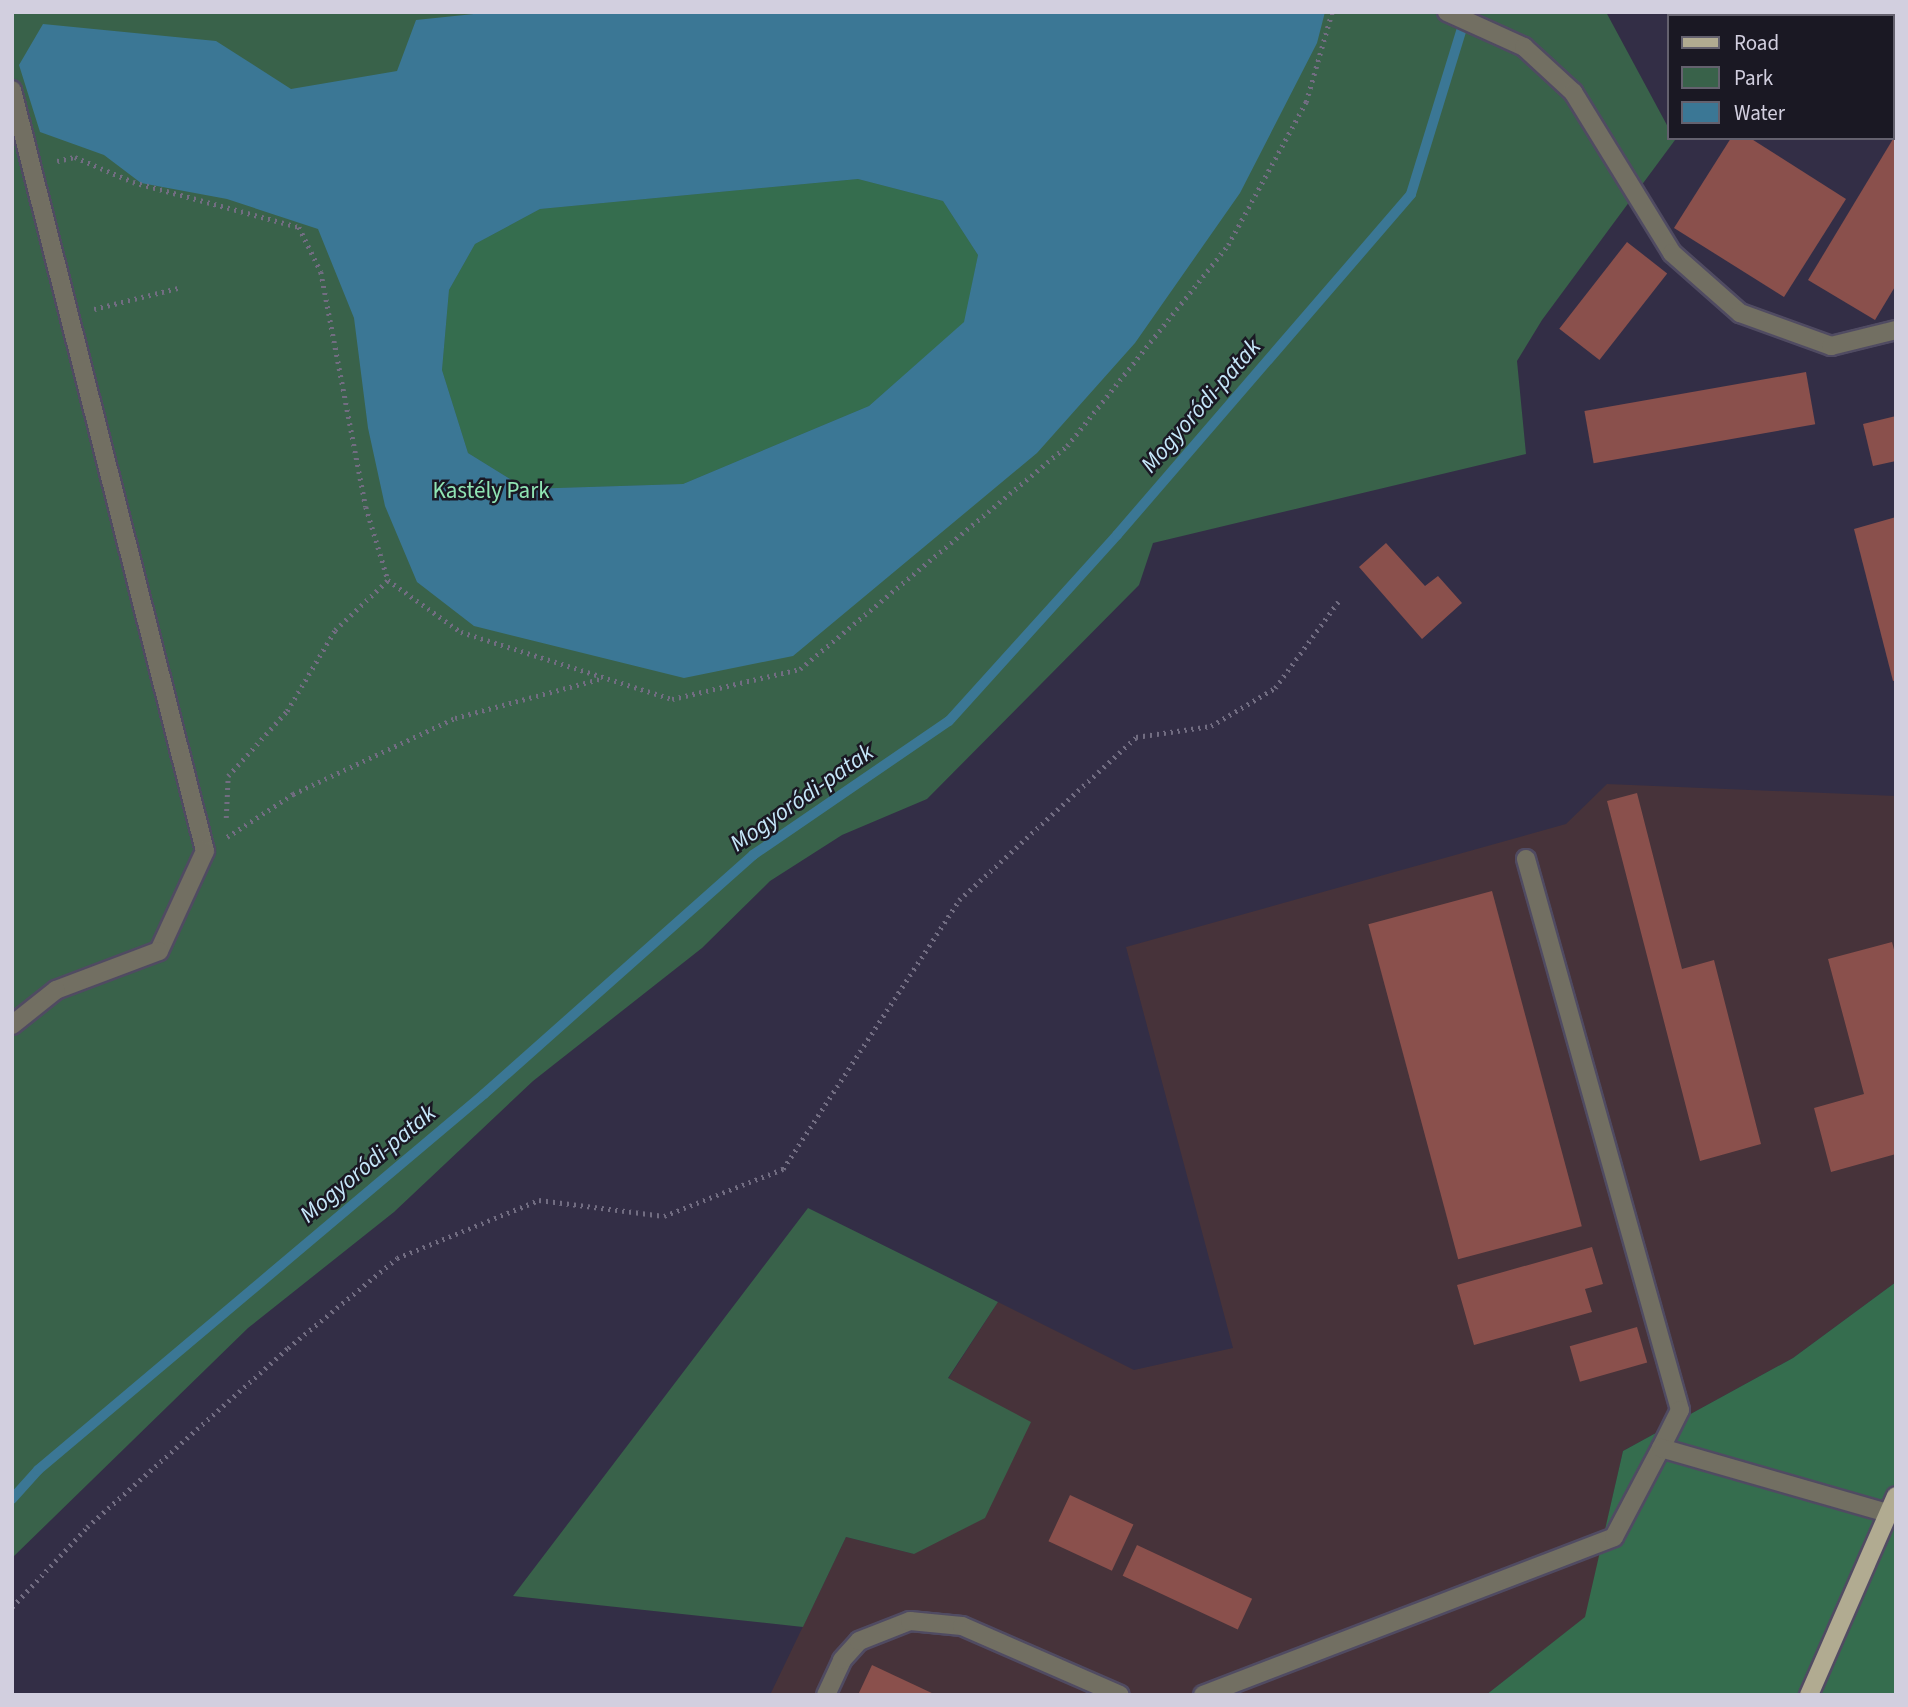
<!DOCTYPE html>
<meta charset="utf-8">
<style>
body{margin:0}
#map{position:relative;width:1908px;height:1707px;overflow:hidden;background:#332e46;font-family:"Source Sans 3",sans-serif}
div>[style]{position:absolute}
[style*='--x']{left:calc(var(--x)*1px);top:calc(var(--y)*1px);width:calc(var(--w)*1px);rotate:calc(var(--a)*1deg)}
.industrial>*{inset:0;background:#47333a}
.green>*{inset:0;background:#39624a}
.forest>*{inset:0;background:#356d4e}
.water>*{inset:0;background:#3b7795}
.stream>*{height:10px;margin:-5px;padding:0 5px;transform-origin:5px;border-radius:5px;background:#3b7795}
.building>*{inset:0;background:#8a504c;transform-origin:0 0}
.path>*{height:4.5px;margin-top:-2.25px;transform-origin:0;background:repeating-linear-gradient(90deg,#726d82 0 2px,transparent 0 7px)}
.roads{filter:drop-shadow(2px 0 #504b62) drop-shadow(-2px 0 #504b62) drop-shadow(0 2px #504b62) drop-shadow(0 -2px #504b62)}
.minor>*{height:18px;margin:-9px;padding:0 9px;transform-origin:9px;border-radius:9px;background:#726f62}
.major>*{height:18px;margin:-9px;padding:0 9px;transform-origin:9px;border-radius:9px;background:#b1ab91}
span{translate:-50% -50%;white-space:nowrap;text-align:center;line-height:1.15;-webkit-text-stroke:5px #1a1823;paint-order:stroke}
.park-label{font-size:23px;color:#90e5b4}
.water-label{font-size:24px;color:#c6e7fa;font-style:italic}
.frame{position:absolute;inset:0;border:14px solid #d2cfdf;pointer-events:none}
.legend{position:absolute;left:1667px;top:14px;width:228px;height:126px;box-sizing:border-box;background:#1a1823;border:2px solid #64616e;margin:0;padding:9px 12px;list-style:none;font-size:21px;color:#d2cfdf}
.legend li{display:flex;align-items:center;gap:14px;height:35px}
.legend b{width:35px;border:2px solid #64616e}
</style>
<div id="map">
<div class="industrial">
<div style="clip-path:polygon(1607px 784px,1896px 796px,1896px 1282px,1793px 1358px,1623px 1451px,1586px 1617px,1486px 1695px,770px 1695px,846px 1537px,914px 1554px,948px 1379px,998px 1302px,1134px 1370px,1233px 1348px,1126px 947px,1566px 824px)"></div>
</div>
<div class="green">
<div style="clip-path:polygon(12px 12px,1606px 12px,1668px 127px,1668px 138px,1675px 140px,1542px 320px,1517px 361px,1526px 454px,1153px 543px,1139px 585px,927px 799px,842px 835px,770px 881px,702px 948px,533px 1081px,394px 1212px,248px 1328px,12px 1558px)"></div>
<div style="clip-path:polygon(808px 1208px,998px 1302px,948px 1378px,1031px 1422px,985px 1518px,914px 1554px,846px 1537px,803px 1627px,513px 1596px)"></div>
</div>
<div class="forest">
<div style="clip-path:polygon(858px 179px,943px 201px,978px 255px,965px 322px,869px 406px,683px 484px,526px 489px,468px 453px,442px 370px,449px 290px,475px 244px,540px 209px)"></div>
<div style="clip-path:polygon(1896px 1282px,1896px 1695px,1486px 1695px,1585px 1617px,1623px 1451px,1793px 1358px)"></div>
</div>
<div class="water">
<div style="clip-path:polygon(evenodd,493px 12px,1325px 12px,1317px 43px,1240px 193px,1135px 343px,1037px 453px,793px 656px,684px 678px,474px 626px,417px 582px,385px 506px,368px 428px,354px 318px,318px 229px,227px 199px,141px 183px,104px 155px,40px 132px,19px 65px,43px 24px,216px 41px,291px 89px,397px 71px,416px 20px,493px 12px,858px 179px,943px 201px,978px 255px,964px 322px,869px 406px,683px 484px,526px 489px,468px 453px,442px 370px,449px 290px,475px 244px,540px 209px,858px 179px)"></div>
</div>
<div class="stream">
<div style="--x:12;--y:1499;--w:39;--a:-48"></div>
<div style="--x:38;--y:1470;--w:583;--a:-40.13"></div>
<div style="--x:484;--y:1094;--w:360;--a:-41.6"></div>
<div style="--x:753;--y:855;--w:237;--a:-34.4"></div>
<div style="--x:949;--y:721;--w:251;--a:-47.9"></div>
<div style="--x:1117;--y:535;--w:450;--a:-49.2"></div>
<div style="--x:1411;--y:194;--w:187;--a:-72.9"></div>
</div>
<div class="building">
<div style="clip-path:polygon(1896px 134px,1896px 285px,1875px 320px,1808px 280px)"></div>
<div style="clip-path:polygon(1731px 138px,1750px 138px,1846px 199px,1784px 297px,1674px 228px)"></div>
<div style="left:1627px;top:242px;width:51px;height:110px;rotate:38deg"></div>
<div style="left:1806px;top:372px;width:53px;height:225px;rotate:80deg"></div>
<div style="clip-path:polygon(1896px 416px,1896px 461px,1873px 466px,1863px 424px)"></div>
<div style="clip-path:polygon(1896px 517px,1896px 680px,1893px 681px,1854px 529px)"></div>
<div style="clip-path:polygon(1386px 543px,1425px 586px,1438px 576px,1462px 603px,1422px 639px,1359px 567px)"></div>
<div style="clip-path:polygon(1637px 793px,1682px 969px,1714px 960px,1761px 1144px,1700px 1161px,1607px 801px)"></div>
<div style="left:1492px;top:891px;width:347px;height:128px;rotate:75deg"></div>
<div style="clip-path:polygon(1892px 942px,1896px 957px,1896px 1154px,1831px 1172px,1814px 1108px,1864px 1094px,1828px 959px)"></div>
<div style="clip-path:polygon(1592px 1247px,1603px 1284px,1585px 1289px,1592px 1312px,1474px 1345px,1457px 1285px)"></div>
<div style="left:1637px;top:1327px;width:37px;height:70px;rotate:74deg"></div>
<div style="left:1070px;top:1495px;width:70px;height:51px;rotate:25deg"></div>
<div style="left:1137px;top:1545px;width:127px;height:34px;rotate:25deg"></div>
<div style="clip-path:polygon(872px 1665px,936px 1695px,858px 1695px)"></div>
</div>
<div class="path">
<div style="--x:57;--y:161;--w:18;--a:-13"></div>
<div style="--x:75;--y:157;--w:63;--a:23.3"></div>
<div style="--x:133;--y:182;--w:172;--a:15.2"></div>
<div style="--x:299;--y:227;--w:50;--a:63.9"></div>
<div style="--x:321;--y:272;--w:239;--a:79.2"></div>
<div style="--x:366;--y:507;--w:76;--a:73.2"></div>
<div style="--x:388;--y:580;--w:90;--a:35.5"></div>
<div style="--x:461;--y:632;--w:221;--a:17.6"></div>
<div style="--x:672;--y:699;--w:131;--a:-13.2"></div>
<div style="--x:800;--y:669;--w:348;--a:-39.9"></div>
<div style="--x:1067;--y:446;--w:258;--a:-51.3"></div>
<div style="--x:1228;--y:245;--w:163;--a:-61.4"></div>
<div style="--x:1306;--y:102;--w:94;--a:-73.9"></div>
<div style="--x:94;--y:309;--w:87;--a:-14"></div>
<div style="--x:226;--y:818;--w:42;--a:-87.3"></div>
<div style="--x:228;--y:776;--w:88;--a:-47.8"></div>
<div style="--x:287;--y:711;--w:94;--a:-59.3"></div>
<div style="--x:335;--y:630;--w:73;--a:-43.3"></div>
<div style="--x:227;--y:837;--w:79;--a:-33.1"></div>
<div style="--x:293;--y:794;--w:179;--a:-25.1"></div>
<div style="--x:455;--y:718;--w:153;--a:-15.1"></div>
<div style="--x:12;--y:1607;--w:110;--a:-46.8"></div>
<div style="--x:87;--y:1527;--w:269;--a:-41.7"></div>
<div style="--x:288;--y:1348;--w:141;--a:-39.5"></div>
<div style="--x:397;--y:1258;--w:153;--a:-22.2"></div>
<div style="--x:539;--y:1200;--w:126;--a:7.3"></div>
<div style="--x:664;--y:1216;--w:128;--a:-21.6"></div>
<div style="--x:783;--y:1169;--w:321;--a:-56.8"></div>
<div style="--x:959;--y:900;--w:241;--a:-42.6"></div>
<div style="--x:1136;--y:737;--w:76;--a:-8.3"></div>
<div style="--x:1211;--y:726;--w:74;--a:-30.7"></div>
<div style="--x:1275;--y:688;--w:107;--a:-53.8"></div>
</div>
<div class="roads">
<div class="minor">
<div style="--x:1447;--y:12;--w:85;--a:24.4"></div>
<div style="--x:1524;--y:47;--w:67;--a:42.6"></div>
<div style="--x:1573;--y:92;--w:189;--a:58.4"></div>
<div style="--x:1672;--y:253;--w:91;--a:41.4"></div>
<div style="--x:1740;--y:313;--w:97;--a:19.9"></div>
<div style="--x:1831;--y:346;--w:67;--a:-13.8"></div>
<div style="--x:12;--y:90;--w:785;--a:75.77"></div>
<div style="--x:205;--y:851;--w:110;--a:114.7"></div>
<div style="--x:159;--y:951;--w:110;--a:159.3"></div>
<div style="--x:56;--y:990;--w:56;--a:141.5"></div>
<div style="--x:1526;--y:859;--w:572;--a:74.38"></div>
<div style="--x:1680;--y:1410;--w:42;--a:116.6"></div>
<div style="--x:826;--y:1695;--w:38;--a:-65"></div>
<div style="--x:842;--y:1660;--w:25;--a:-48"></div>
<div style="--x:859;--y:1641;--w:55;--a:-21.4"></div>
<div style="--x:910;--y:1621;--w:52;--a:5.5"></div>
<div style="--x:962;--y:1626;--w:172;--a:23.6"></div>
<div style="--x:1203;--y:1695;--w:440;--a:-21"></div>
<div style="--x:1614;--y:1537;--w:101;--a:-62.2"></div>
<div style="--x:1661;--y:1448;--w:236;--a:16"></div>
</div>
<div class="major">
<div style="--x:1809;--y:1695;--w:217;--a:-66.4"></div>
</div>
</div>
<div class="park-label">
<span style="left:491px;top:491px">Kastély Park</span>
</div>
<div class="water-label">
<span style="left:1201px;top:406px;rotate:-49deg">Mogyoródi-patak</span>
<span style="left:802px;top:798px;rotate:-35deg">Mogyoródi-patak</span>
<span style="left:368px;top:1164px;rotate:-40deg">Mogyoródi-patak</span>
</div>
<div class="frame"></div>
<ul class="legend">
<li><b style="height:9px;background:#b1ab91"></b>Road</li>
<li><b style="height:19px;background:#39624a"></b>Park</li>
<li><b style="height:19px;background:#3b7795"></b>Water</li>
</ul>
</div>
